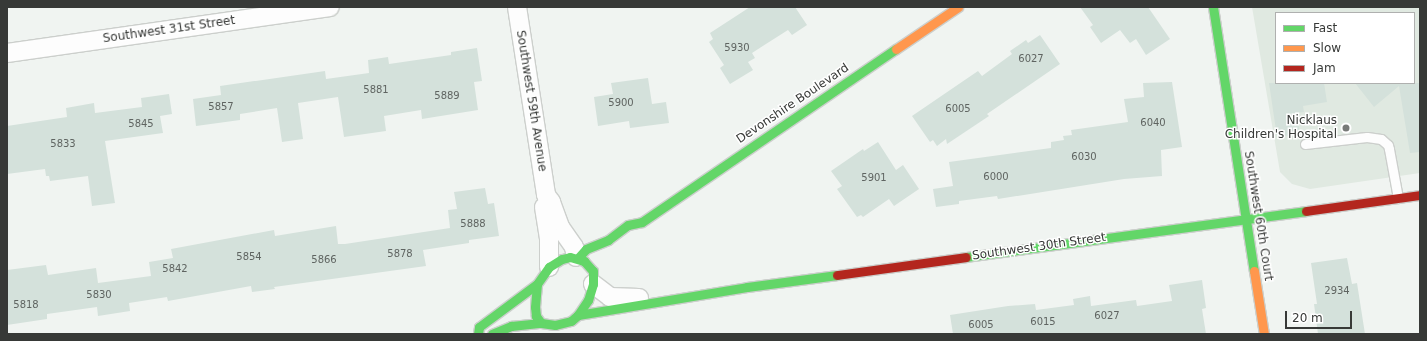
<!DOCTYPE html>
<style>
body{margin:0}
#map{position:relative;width:1427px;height:341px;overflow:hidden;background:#f0f4f1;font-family:"DejaVu Sans",sans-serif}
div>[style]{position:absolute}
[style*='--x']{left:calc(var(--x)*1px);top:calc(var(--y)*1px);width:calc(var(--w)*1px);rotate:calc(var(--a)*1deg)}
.built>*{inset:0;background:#e0e9e1}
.building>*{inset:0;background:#d4e1db}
.roads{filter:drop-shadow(1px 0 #cccfcc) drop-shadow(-1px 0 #cccfcc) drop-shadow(0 1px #cccfcc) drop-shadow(0 -1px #cccfcc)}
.lane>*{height:9px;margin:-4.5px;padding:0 4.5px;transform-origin:4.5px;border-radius:4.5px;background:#fdfdfd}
.street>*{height:18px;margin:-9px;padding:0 9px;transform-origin:9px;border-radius:9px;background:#fdfdfd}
.fast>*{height:9px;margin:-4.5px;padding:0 4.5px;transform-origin:4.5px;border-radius:4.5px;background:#63d668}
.slow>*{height:9px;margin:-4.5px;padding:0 4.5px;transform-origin:4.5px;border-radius:4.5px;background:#ff974d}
.jam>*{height:9px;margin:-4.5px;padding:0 4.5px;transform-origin:4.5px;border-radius:4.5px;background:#b3261e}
.dots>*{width:11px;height:11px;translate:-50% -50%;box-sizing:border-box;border:2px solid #fff;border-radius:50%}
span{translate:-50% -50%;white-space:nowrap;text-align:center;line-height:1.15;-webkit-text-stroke:3px #fff;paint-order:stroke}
.number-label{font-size:10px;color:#5f6461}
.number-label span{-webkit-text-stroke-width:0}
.street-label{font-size:12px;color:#373937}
.poi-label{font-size:12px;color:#373937}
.right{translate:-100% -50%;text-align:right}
.frame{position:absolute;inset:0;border:8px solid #373937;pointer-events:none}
.legend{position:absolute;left:1275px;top:12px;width:140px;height:72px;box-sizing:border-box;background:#fff;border:1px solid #afb0af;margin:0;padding:5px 7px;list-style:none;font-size:12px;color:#373937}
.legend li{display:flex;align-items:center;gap:8px;height:20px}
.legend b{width:20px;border:1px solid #afb0af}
.scale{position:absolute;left:1285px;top:311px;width:67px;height:18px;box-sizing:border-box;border:2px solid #373937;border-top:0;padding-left:5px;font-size:12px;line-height:14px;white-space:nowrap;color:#373937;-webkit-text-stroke:3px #fff;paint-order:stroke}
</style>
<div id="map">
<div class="built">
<div style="clip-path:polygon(evenodd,1252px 7px,1420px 7px,1420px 173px,1310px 189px,1292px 184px,1280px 172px,1252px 7px,1276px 13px,1414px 13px,1414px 83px,1276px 83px,1276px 13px)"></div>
</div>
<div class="building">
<div style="clip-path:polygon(750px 7px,795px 7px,807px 25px,792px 35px,788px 30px,752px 53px,755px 58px,748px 62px,753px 70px,730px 84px,720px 68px,724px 65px,709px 42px,713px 39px,710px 33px)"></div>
<div style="clip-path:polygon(1080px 7px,1148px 7px,1170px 39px,1146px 55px,1136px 39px,1130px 43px,1120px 30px,1101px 43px,1090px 27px,1093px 25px)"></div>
<div style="clip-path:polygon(1040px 35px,1060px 64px,987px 114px,989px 116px,947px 144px,946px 139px,937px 146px,933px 140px,930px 142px,912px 116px,978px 71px,982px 76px,1012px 54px,1010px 51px,1026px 40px,1028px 43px)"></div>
<div style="clip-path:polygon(477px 48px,482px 81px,474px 82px,478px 110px,422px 119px,421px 110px,384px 116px,386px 131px,344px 137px,338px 97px,298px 103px,303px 139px,282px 142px,277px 108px,240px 114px,240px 120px,196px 126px,193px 99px,221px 95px,220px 86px,325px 71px,326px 79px,369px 73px,368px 60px,388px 57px,389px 64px,451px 55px,451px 52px)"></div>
<div style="clip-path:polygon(648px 78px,652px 104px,666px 102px,669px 123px,630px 128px,629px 121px,598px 126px,594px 97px,613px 94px,611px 83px)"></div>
<div style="clip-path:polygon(1172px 82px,1182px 147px,1161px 150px,1162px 176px,1124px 179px,998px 199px,997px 196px,959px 201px,959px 204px,936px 207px,933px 189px,953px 186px,949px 162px,1051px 148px,1051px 142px,1064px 140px,1063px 136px,1072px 135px,1071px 130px,1128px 122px,1124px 99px,1144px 97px,1143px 83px)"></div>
<div style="clip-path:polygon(1269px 83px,1324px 83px,1327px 102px,1303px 106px,1304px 112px,1297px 113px,1300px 134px,1277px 137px)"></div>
<div style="clip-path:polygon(1355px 83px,1420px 83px,1420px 152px,1410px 153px,1399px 86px,1374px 107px)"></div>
<div style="clip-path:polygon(169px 94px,172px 114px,160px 116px,163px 133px,105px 141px,115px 203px,92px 206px,88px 176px,50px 181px,49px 176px,46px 176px,45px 169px,7px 174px,7px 126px,67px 117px,66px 108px,94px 103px,95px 113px,142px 107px,141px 98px)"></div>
<div style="clip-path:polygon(878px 142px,896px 170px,903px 165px,919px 189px,894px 206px,889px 199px,863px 217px,861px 215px,857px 217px,837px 189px,842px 186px,831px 171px,863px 149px,864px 151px)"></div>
<div style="clip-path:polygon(485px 188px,488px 204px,494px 203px,499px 236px,469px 240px,469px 243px,423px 250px,426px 266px,274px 287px,275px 289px,252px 292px,251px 286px,168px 301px,167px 297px,129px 303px,130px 311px,98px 316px,97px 307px,47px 314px,47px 319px,7px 325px,7px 270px,46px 265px,48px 275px,96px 268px,98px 283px,151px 276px,149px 262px,173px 258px,171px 249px,274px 230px,275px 236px,336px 226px,338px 244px,345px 244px,450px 228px,448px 210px,457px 209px,454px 192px)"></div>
<div style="clip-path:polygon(1347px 258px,1352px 284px,1357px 283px,1365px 334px,1318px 334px,1314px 304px,1317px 304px,1311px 263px)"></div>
<div style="clip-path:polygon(1202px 280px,1206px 308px,1202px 309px,1206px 334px,953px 334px,950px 315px,1008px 306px,1035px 304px,1036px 310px,1074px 305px,1073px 299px,1090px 296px,1091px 306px,1136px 300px,1137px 306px,1172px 301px,1169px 285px)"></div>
</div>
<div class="roads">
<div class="lane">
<div style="--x:1305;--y:144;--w:62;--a:-6.4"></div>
<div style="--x:1367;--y:137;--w:14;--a:8"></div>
<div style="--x:1381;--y:139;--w:9;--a:41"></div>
<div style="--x:1388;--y:145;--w:4;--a:76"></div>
<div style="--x:1389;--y:149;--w:50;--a:79.6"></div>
</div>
<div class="street">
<div style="--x:517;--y:7;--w:190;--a:81.2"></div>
<div style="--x:546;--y:195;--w:9;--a:54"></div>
<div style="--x:551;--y:202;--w:27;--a:70"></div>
<div style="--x:560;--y:227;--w:24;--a:55"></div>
<div style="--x:574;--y:247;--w:10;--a:79"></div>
<div style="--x:7;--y:53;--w:326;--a:-8.1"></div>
<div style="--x:544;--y:207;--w:32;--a:81"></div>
<div style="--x:549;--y:239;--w:28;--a:90"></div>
<div style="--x:593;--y:284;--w:21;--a:37"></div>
<div style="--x:610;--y:297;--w:29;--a:2"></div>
</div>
<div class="fast">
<div style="--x:1213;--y:7;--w:267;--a:81.2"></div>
<div style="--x:570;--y:257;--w:15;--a:16"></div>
<div style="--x:584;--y:261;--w:13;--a:48"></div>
<div style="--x:593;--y:271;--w:13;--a:90"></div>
<div style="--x:593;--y:284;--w:17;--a:107"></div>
<div style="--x:588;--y:300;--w:18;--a:124"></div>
<div style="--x:578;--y:315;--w:9;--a:139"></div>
<div style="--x:571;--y:321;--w:16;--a:166"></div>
<div style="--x:555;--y:325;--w:14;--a:-172"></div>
<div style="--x:541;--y:323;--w:9;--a:-126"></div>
<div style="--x:536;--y:316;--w:9;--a:-96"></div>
<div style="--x:535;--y:307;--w:23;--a:-85"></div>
<div style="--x:537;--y:284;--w:21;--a:-55"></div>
<div style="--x:549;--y:267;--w:15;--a:-32"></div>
<div style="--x:562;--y:259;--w:8;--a:-14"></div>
<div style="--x:966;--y:257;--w:343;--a:-7.7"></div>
<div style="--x:578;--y:258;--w:12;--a:-48"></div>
<div style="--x:586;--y:249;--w:24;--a:-22"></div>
<div style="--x:608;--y:240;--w:25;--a:-37"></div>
<div style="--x:628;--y:225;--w:14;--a:-12"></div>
<div style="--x:642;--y:222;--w:307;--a:-34.3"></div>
<div style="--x:578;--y:315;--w:171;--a:-9.4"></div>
<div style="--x:747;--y:287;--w:91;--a:-7.6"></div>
<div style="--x:478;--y:334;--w:7;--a:-82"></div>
<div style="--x:479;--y:327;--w:72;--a:-36.6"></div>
<div style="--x:492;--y:334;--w:21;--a:-23"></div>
<div style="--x:511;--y:326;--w:30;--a:-6"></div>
</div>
<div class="slow">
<div style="--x:896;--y:49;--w:75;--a:-34.1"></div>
<div style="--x:1254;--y:271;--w:64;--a:81"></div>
</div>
<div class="jam">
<div style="--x:1306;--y:211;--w:115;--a:-8"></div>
<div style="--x:837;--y:275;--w:130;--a:-7.9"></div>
</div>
</div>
<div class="dots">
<div style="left:1346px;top:128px;background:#787a78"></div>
</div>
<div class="number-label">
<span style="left:737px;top:48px">5930</span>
<span style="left:1031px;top:59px">6027</span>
<span style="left:376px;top:90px">5881</span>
<span style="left:447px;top:96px">5889</span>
<span style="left:621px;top:103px">5900</span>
<span style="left:221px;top:107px">5857</span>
<span style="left:958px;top:109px">6005</span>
<span style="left:1153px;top:123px">6040</span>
<span style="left:141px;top:124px">5845</span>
<span style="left:63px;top:144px">5833</span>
<span style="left:1084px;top:157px">6030</span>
<span style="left:996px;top:177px">6000</span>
<span style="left:874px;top:178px">5901</span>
<span style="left:473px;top:224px">5888</span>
<span style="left:400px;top:254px">5878</span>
<span style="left:249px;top:257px">5854</span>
<span style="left:324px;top:260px">5866</span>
<span style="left:175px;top:269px">5842</span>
<span style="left:1337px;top:291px">2934</span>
<span style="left:99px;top:295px">5830</span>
<span style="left:26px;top:305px">5818</span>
<span style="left:1107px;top:316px">6027</span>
<span style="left:1043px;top:322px">6015</span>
<span style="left:981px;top:325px">6005</span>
</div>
<div class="street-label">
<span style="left:169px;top:30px;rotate:-8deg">Southwest 31st Street</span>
<span style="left:531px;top:101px;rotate:81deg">Southwest 59th Avenue</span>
<span style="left:793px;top:104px;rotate:-34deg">Devonshire Boulevard</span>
<span style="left:1258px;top:216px;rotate:81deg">Southwest 60th Court</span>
<span style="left:1039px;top:247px;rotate:-8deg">Southwest 30th Street</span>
</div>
<div class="poi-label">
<span class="right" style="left:1337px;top:128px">Nicklaus<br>Children's Hospital</span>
</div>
<div class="frame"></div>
<ul class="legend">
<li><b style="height:5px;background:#63d668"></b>Fast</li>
<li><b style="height:5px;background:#ff974d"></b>Slow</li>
<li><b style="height:5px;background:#b3261e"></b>Jam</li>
</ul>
<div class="scale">20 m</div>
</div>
